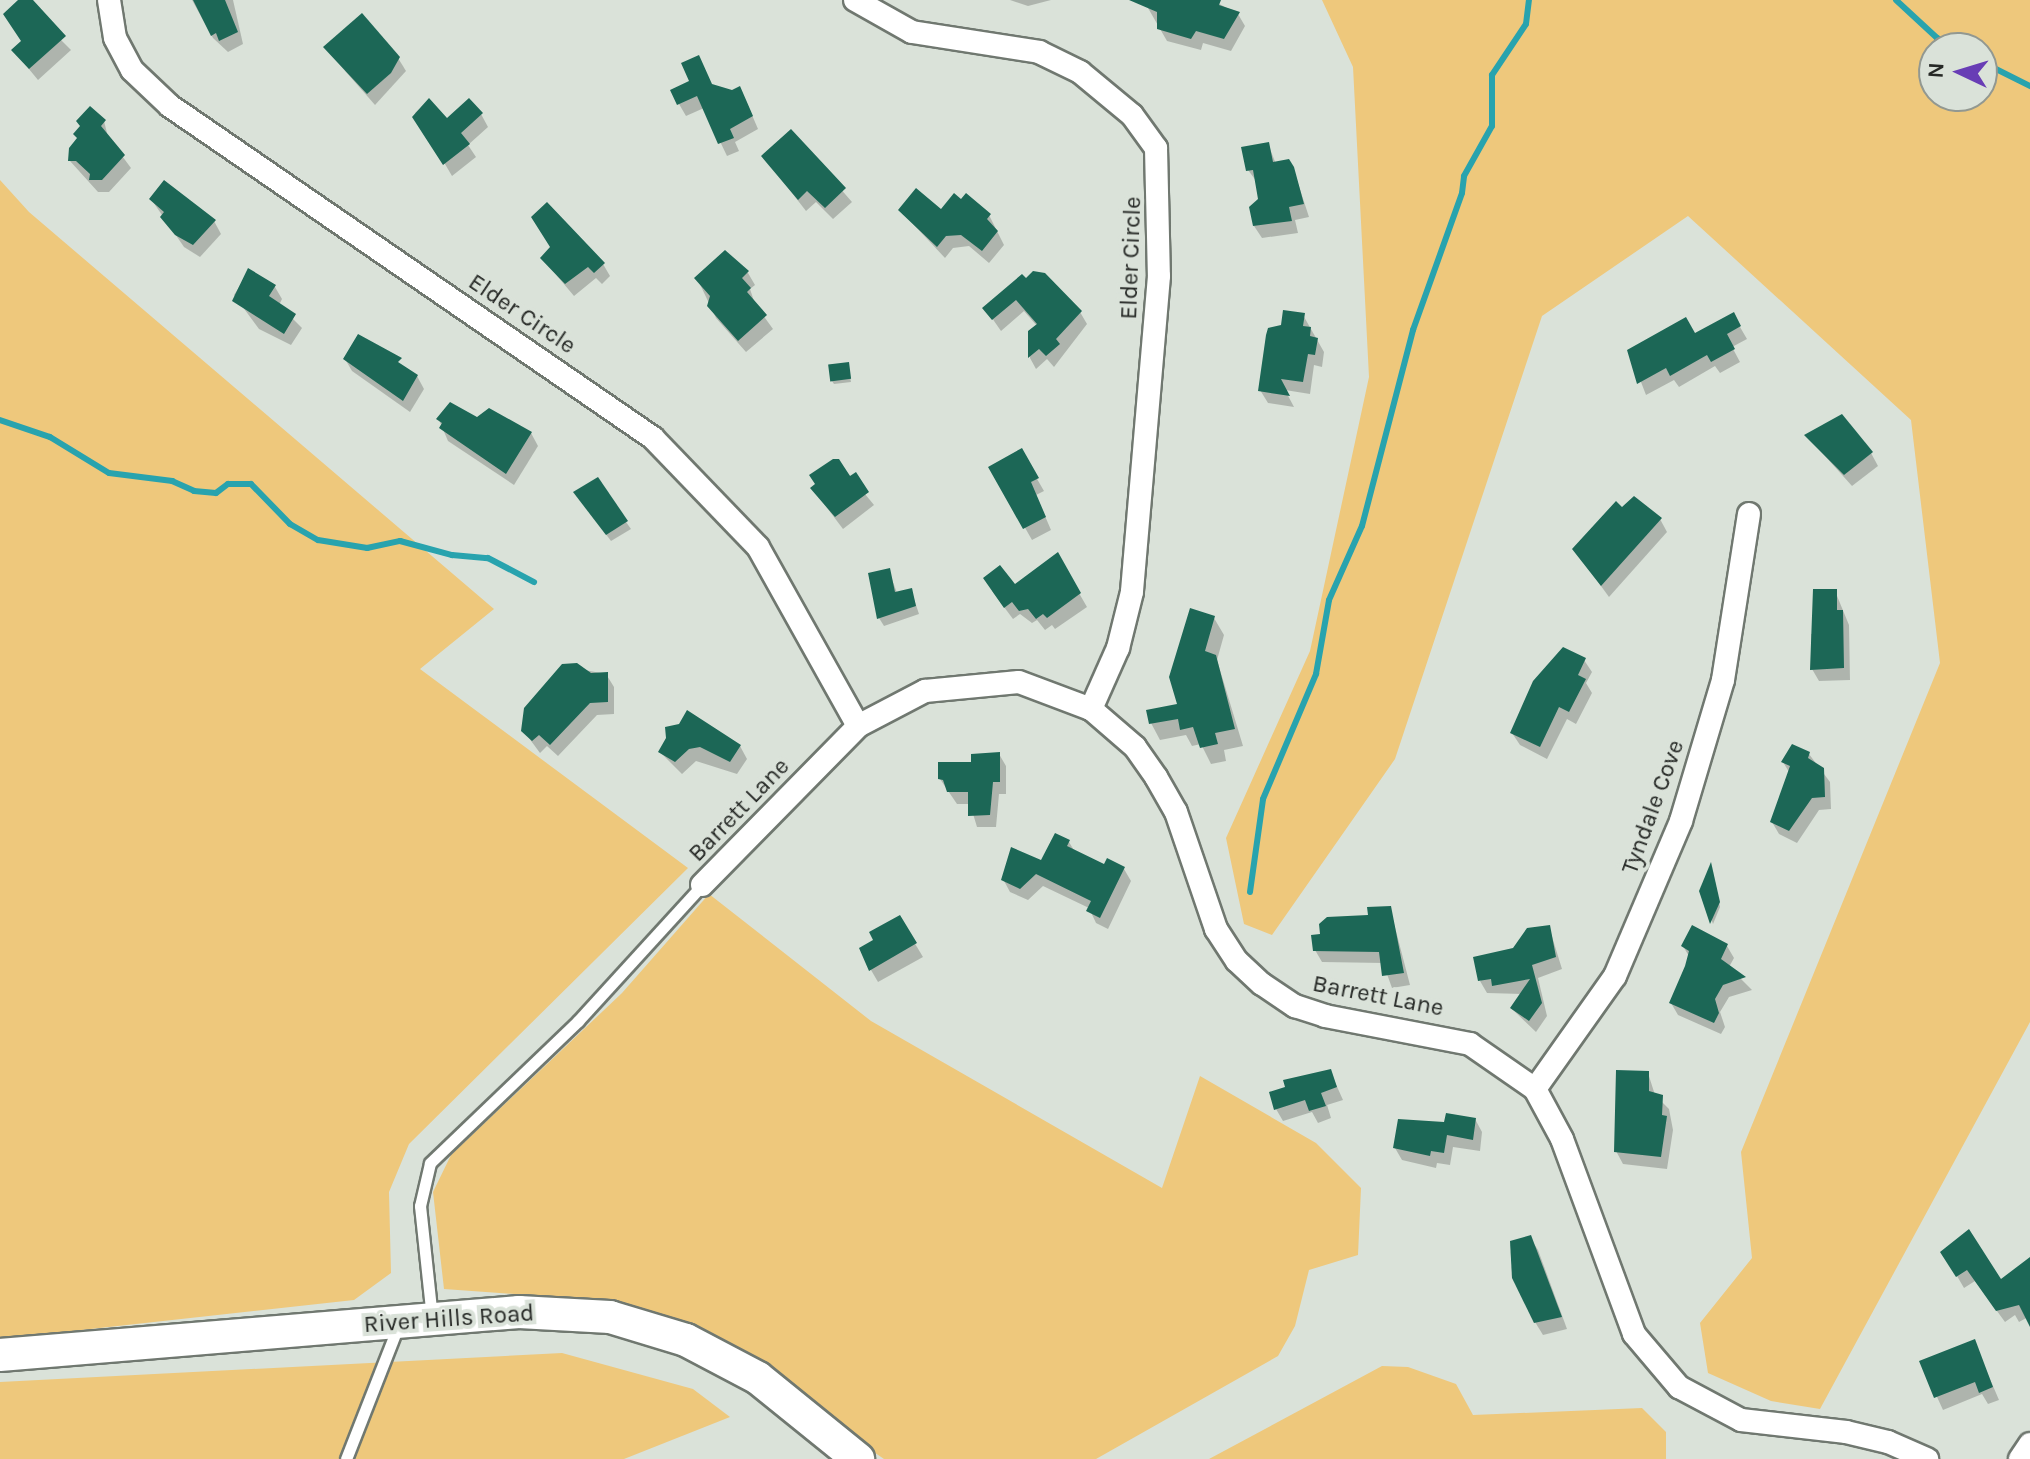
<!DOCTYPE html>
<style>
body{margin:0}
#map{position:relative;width:2030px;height:1459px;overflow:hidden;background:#dae2d9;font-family:Karla,sans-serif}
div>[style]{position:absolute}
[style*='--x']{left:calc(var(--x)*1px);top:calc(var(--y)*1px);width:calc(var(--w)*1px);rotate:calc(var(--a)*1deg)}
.green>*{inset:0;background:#eec87c}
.shadow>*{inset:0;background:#0003}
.stream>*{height:6px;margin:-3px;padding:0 3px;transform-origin:3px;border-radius:3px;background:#28a3ae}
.building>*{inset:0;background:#1c6756;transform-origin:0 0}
.roads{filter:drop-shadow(2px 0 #707870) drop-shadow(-2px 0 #707870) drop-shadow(0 2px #707870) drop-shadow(0 -2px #707870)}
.lane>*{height:11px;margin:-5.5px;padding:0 5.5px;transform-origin:5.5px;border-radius:5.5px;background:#fff}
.street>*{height:22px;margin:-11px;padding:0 11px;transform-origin:11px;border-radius:11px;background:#fff}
.secondary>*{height:32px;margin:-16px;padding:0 16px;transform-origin:16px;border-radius:16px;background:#fff}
span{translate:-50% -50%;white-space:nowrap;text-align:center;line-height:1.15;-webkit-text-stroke:8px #dae2d9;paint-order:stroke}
.street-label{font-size:24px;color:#262926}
.north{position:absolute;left:1918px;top:32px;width:80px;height:80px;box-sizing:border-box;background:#dae2d9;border:2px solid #929891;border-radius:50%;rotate:274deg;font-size:22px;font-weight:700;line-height:32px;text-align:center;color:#262926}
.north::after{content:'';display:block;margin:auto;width:28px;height:36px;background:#683db5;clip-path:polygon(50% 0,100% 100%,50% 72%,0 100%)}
</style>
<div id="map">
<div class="green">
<div style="clip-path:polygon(evenodd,1322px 0,2030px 0,2030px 1022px,1820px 1409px,1771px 1401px,1708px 1373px,1700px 1323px,1752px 1258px,1741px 1152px,1940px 663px,1911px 420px,1688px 216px,1542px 316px,1395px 759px,1272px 935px,1244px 924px,1226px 838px,1310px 651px,1369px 377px,1353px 67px,1322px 0,1934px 48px,1982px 48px,1982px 96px,1934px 96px,1934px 48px)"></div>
<div style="clip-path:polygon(0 180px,29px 212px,494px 609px,420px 669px,688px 868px,409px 1144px,389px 1192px,391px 1273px,354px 1300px,0 1339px)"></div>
<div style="clip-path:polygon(709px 894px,871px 1021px,1162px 1188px,1200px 1076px,1316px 1143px,1361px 1188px,1358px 1255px,1309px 1270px,1295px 1326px,1278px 1356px,1096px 1459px,884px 1459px,686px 1324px,599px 1300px,444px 1289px,433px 1192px,451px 1155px,622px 993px)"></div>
<div style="clip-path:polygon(562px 1353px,693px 1389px,730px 1417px,624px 1459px,0 1459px,0 1382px)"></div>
<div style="clip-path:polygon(1382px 1366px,1408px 1367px,1456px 1384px,1473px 1415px,1642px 1408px,1666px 1432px,1666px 1459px,1209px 1459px)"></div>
</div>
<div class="shadow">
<div style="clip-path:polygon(21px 0,71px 50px,38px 80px,14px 51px,23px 42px)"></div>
<div style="clip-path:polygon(192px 0,233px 0,243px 44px,228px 52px,213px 38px)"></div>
<div style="clip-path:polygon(1010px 0,1051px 0,1028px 6px)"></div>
<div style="clip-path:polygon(1151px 0,1212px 0,1238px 14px,1245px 26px,1231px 51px,1203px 43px,1201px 50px,1167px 41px,1148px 8px)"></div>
<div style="clip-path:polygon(325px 48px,398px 58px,406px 71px,375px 105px)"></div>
<div style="clip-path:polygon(691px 82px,746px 101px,758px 129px,735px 142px,739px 151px,727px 156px,704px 108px,686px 116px,679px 104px)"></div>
<div style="clip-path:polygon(429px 100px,447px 120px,481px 114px,488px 127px,468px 145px,476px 157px,452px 176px,415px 113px)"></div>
<div style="clip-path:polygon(104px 121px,108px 137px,131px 168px,109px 192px,98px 192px,70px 161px,78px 140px)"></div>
<div style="clip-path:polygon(791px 132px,852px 202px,833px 219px,816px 202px,806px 211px,764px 157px)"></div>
<div style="clip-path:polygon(1268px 144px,1276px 164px,1295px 174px,1309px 217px,1295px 220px,1298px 233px,1262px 238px,1254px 226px,1260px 200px,1257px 182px,1248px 170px)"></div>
<div style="clip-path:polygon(151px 199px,214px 221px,221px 234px,200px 257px,184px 247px)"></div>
<div style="clip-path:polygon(900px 210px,989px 215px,1004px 245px,989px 263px,969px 246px,953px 248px,945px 258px)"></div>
<div style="clip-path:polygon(552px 248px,603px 264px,610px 276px,602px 284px,596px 278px,574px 296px,542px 258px)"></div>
<div style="clip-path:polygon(725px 253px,748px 273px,755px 285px,750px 289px,755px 304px,773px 329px,746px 352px,716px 318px,697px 278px)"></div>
<div style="clip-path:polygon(249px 271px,275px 287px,282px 299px,279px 305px,302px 328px,291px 345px,259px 329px,234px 295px)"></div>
<div style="clip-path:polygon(1022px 276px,1080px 312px,1087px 324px,1054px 367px,1047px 359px,1036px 369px,1030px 358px,1030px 332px,1037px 326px,1024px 311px,1001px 331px,985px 308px)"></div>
<div style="clip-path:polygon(1303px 315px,1324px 352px,1322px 367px,1314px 365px,1310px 394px,1285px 390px,1294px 407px,1268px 403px,1260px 390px,1282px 326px)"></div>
<div style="clip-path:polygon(1733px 315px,1747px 339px,1732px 347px,1740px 362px,1720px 373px,1715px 366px,1679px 387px,1674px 380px,1646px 395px,1629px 351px,1695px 336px)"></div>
<div style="clip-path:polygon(345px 359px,417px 376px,424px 389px,410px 412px,352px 371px)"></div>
<div style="clip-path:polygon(848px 365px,851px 382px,834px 384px,832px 381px)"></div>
<div style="clip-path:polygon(478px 419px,531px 433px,538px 446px,514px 485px,448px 441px,439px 420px)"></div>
<div style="clip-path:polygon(1807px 436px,1871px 453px,1878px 466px,1852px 486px)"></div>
<div style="clip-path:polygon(1021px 451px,1044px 491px,1036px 495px,1051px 530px,1032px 540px,991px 468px)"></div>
<div style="clip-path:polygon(838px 461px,874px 505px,843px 529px,812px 488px)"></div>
<div style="clip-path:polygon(580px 500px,626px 522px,631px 529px,611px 541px)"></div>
<div style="clip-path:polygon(1660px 519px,1667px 532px,1609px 597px,1574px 549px)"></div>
<div style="clip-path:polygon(1057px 555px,1087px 607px,1055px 629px,1052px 625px,1045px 630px,1037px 620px,1032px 623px,1020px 614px,1013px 619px,992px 591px,1014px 587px)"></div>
<div style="clip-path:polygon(889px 571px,897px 593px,911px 590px,919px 614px,884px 626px,879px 618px)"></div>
<div style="clip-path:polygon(1835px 591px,1849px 625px,1850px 680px,1819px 681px,1812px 669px,1811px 634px,1816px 634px)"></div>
<div style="clip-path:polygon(1214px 618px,1224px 635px,1217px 660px,1243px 746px,1224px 750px,1226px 761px,1211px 764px,1201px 744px,1192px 746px,1186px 735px,1160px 740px,1151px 723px,1179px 706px)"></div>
<div style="clip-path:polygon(1584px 660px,1592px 672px,1586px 683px,1592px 693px,1576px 724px,1567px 719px,1547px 759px,1520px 745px,1512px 733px)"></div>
<div style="clip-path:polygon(563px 666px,606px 674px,614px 687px,614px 714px,597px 715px,558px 756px,547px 746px,540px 753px,523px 730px)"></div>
<div style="clip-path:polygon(668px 739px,740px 746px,747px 759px,737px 774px,696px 761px,682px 774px,660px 752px)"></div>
<div style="clip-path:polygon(999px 754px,1006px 766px,1006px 794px,999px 794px,996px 827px,977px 827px,970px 804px,957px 804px,940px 779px)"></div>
<div style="clip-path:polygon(1809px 754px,1830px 782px,1831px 809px,1819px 810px,1797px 843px,1779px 834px,1772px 822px,1789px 772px,1783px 762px)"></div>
<div style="clip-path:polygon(1069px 842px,1075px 852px,1105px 867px,1124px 869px,1131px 881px,1108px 929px,1096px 923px,1089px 908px,1043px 886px,1028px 900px,1010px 892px,1003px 879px,1042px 862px)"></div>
<div style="clip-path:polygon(1711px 867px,1720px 907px,1713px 924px,1701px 891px)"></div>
<div style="clip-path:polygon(1390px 908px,1410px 985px,1392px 988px,1383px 963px,1322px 962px,1315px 950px)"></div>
<div style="clip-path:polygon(899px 917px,923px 957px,878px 982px,871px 970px,876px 940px)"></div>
<div style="clip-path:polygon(1549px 927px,1562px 969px,1538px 978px,1547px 1016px,1536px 1032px,1512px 1009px,1522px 994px,1487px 993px,1480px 981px)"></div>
<div style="clip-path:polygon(1683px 946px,1727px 946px,1734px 958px,1729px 967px,1752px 990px,1729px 997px,1720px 1012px,1725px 1027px,1721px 1034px,1678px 1015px,1671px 1003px,1690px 958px)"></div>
<div style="clip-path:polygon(1330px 1071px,1343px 1100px,1327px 1105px,1331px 1118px,1318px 1123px,1312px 1112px,1283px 1121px,1276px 1109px)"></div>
<div style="clip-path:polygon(1648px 1073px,1655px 1095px,1669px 1109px,1673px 1130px,1667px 1169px,1623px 1164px,1616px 1151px)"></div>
<div style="clip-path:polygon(1475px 1119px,1482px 1132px,1480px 1151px,1453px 1147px,1450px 1165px,1437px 1163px,1436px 1168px,1402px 1160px,1395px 1148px,1446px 1124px)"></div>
<div style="clip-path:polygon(1530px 1238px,1538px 1250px,1567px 1329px,1543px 1335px,1535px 1322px)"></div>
<div style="clip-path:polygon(1943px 1252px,2001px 1282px,2030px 1260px,2030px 1316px,2019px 1322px,2015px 1315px,2005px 1322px,1975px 1281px,1964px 1288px)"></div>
<div style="clip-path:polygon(1974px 1342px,1999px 1400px,1988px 1404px,1982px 1394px,1943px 1410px,1921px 1362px)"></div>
</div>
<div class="stream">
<div style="--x:1896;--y:0;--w:56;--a:42.8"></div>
<div style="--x:1937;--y:38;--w:21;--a:28"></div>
<div style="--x:1982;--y:62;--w:54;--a:26.6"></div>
<div style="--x:0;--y:420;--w:53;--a:18.8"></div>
<div style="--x:50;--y:437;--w:69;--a:31.4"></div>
<div style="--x:109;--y:473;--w:64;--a:7.2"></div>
<div style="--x:172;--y:481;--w:24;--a:24"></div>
<div style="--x:194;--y:491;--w:22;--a:5"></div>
<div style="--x:216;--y:493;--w:15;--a:-37"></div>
<div style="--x:228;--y:484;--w:23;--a:0"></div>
<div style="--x:251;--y:484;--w:56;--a:45.7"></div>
<div style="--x:290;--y:524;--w:32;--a:30"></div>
<div style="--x:318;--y:540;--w:50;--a:9.3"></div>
<div style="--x:367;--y:548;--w:34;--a:-12"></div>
<div style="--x:400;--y:541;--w:54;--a:15.1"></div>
<div style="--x:452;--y:555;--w:36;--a:5"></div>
<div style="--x:488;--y:558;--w:52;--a:27.6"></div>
<div style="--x:1250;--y:892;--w:94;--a:-82"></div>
<div style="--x:1263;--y:799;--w:136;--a:-67"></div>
<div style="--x:1316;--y:674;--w:75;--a:-80"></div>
<div style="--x:1329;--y:600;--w:81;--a:-66"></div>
<div style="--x:1362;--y:526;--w:203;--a:-75.4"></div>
<div style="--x:1413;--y:330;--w:145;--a:-70.3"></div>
<div style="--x:1462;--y:193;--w:17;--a:-83"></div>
<div style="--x:1464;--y:176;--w:57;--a:-60.8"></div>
<div style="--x:1492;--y:126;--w:51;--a:-90"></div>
<div style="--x:1492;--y:75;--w:61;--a:-56.3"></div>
<div style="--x:1526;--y:24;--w:24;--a:-83"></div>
</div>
<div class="building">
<div style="clip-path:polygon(18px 0,33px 0,66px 36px,29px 69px,11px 50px,21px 41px,3px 14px)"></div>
<div style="clip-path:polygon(193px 0,225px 0,238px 32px,219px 41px,216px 33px,211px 36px)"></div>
<div style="clip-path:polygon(1129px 0,1221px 0,1219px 5px,1240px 12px,1224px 39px,1196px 31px,1191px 39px,1157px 29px,1157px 12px)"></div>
<div style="clip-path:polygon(362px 13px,400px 57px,391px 73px,367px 94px,323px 47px)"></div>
<div style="clip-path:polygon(699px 55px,712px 84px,732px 90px,740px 86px,753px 116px,730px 129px,734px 138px,718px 144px,697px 96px,677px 105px,670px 90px,689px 81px,681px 63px)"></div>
<div style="clip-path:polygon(429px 98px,447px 118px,469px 98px,483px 113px,461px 133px,470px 144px,443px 165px,412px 117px)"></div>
<div style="clip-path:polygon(90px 106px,106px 120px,101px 126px,125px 155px,102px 180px,89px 180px,90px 174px,76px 161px,68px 161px,69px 148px,77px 138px,73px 134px,80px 126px,76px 121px)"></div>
<div style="clip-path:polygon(791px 129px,846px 188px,825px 208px,807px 191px,798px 200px,761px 156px)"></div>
<div style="clip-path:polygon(1269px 142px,1273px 162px,1289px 159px,1294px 167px,1304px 204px,1289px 207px,1292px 221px,1253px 226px,1249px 207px,1258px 199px,1253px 170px,1246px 171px,1241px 147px)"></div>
<div style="clip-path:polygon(164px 180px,216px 220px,193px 245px,175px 235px,160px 217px,164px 212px,149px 199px)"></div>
<div style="clip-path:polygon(916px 188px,941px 209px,954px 193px,961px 199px,966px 193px,991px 214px,987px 219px,998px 231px,982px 251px,961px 235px,946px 236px,937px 247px,898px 210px)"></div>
<div style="clip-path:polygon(547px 202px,605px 263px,594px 273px,588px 267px,565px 284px,540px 258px,550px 247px,531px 217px)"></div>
<div style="clip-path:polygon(725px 250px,749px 271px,742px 278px,751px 288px,747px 292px,767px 315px,738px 341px,707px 306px,710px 296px,694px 278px)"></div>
<div style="clip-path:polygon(248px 268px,276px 285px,269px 296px,296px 314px,284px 334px,232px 301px)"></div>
<div style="clip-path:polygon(1033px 271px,1045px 273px,1082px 311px,1056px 339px,1060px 344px,1046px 356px,1039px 349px,1028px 358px,1028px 331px,1037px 324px,1016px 300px,992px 320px,982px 308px,1022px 274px,1026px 278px)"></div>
<div style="clip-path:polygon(1283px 310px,1305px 313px,1303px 326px,1311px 327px,1310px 336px,1318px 338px,1315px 355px,1308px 354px,1303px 382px,1281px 379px,1290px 396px,1258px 391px,1266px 335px,1268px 328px,1281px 325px)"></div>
<div style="clip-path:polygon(1734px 312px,1741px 326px,1727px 334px,1735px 349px,1711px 362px,1707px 355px,1670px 376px,1666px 368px,1637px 384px,1627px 350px,1686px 317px,1695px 333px)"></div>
<div style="clip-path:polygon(358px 334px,402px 358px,398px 362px,418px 375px,403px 401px,343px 359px)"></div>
<div style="left:849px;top:362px;width:17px;height:21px;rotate:83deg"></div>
<div style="clip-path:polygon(450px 402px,477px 417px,489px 408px,532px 432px,506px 474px,439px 428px,442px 423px,436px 419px)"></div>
<div style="clip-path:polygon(1842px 414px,1873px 452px,1844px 475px,1804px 435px)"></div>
<div style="clip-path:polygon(1022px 448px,1039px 478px,1031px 482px,1046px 517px,1023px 529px,988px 467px)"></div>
<div style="clip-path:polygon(833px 459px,839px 459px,850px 476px,856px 472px,869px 492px,835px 517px,810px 488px,815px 484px,809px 475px)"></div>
<div style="clip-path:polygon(598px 477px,628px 521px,606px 535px,573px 492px)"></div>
<div style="clip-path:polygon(1634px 496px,1662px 518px,1601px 586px,1572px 549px,1616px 501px,1622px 507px)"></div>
<div style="clip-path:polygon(1058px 552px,1081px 593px,1047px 618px,1043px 614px,1036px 619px,1028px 609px,1019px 611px,1012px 602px,1004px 608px,983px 578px,1000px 565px,1015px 584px)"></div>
<div style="clip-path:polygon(890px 568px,895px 592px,912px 588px,916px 606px,877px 619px,868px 573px)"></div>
<div style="clip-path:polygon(1813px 589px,1837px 589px,1837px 610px,1843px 610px,1844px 668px,1810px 670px)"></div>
<div style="clip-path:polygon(1190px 608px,1215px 616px,1205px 651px,1216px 655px,1235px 729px,1215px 733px,1218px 744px,1200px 748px,1193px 727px,1180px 730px,1178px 719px,1149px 724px,1146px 710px,1177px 704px,1169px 677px)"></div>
<div style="clip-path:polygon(1563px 647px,1586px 658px,1578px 675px,1586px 679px,1569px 712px,1559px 707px,1540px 747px,1510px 733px,1533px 681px)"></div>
<div style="clip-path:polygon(577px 663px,591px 673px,608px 672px,608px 702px,590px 703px,550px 745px,539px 735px,532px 741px,521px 731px,524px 708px,562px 664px)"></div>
<div style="clip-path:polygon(687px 710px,741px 745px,730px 762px,700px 747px,689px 749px,675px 762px,658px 752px,666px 738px,665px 727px,679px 724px)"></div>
<div style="clip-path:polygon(1792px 744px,1810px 752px,1808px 758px,1824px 768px,1825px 797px,1812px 798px,1789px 831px,1770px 822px,1790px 766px,1781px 762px)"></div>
<div style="clip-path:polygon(1000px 752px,1000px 782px,993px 782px,990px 815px,968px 816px,968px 792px,947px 792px,943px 780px,938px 779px,938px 762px,971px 762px,971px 754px)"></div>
<div style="clip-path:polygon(1055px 833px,1070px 840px,1067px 846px,1104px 864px,1107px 858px,1125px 867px,1100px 918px,1086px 911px,1091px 901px,1036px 874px,1020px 889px,1001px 880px,1011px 847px,1041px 860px)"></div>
<div style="clip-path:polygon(1711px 862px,1720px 902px,1710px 924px,1699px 891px)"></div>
<div style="clip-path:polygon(1391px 906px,1404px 973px,1382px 976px,1379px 952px,1313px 951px,1311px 935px,1320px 934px,1319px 924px,1327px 917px,1368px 915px,1367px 907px)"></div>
<div style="clip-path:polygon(900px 915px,917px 943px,869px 971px,859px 948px,873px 940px,869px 932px)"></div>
<div style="clip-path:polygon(1550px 925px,1556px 957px,1532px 965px,1542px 1003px,1529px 1021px,1510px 1008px,1530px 979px,1492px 986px,1491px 979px,1478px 981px,1473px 957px,1513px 948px,1527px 928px)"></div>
<div style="clip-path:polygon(1692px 925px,1728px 944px,1721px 959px,1746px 977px,1723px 985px,1715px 999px,1719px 1013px,1714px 1023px,1669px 1003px,1685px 966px,1689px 951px,1681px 946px)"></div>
<div style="clip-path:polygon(1331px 1069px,1337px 1087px,1321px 1093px,1326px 1106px,1309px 1111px,1305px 1100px,1274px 1110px,1269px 1092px,1285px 1087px,1283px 1080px)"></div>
<div style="clip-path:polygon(1616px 1070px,1649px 1071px,1649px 1091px,1663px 1095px,1662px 1115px,1667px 1116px,1661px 1157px,1614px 1152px)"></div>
<div style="clip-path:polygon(1446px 1113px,1476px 1118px,1473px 1140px,1447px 1135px,1444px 1153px,1431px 1151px,1430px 1156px,1393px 1148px,1398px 1119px,1444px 1122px)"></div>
<div style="clip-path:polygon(1969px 1229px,2001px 1279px,2030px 1257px,2030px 1327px,2019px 1305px,1996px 1311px,1967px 1270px,1956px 1277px,1940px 1252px)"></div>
<div style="clip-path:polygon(1531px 1235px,1562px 1317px,1534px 1323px,1512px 1278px,1510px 1241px)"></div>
<div style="clip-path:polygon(1975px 1339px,1993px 1387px,1979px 1393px,1975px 1382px,1934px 1398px,1919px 1361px)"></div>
</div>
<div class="roads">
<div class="lane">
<div style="--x:432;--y:1318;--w:113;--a:-96.1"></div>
<div style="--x:420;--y:1206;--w:44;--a:-76.9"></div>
<div style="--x:430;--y:1163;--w:205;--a:-43.8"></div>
<div style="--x:578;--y:1021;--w:184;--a:-47.6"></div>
<div style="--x:346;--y:1459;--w:143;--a:-68.6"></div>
</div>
<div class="street">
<div style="--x:109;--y:0;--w:38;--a:81"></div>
<div style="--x:115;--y:38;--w:36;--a:62"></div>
<div style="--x:132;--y:70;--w:52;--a:43.5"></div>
<div style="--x:170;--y:106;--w:586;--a:34.5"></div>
<div style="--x:653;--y:438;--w:151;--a:46.1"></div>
<div style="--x:758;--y:547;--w:205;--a:60.8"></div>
<div style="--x:855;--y:0;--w:65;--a:29.3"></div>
<div style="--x:912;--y:32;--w:129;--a:8.9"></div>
<div style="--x:1039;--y:52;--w:46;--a:26"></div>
<div style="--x:1080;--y:72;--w:67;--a:39.6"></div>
<div style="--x:1132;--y:115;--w:41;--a:54"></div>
<div style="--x:1156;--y:148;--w:128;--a:88.7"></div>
<div style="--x:1159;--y:276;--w:317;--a:94.9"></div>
<div style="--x:1132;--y:592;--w:58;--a:104"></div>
<div style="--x:1118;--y:648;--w:67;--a:113.9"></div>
<div style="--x:702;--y:885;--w:223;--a:-45.5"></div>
<div style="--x:858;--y:726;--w:76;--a:-27.6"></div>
<div style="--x:925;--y:691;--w:94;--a:-5.5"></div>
<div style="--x:1019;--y:682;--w:77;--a:20.6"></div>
<div style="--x:1091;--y:709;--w:58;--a:40.8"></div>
<div style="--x:1135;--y:747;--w:37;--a:55"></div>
<div style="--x:1156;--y:777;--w:40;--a:60.3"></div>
<div style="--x:1176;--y:812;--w:124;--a:71.1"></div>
<div style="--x:1216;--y:929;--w:38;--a:57"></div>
<div style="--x:1237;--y:961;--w:34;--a:43"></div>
<div style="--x:1262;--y:984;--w:40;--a:34"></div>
<div style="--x:1295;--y:1006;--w:32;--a:18"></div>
<div style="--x:1325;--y:1016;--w:148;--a:10.9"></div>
<div style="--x:1470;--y:1044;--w:79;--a:34.7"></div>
<div style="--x:1535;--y:1089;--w:57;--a:61.6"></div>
<div style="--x:1562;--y:1139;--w:208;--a:69.7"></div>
<div style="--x:1634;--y:1334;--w:70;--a:49.7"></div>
<div style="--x:1679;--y:1387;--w:70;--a:28"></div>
<div style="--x:1741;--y:1420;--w:106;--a:6.5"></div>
<div style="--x:1846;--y:1432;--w:43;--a:13.4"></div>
<div style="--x:1888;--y:1442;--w:43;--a:23.6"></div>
<div style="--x:1535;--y:1089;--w:138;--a:-54.7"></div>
<div style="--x:1615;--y:976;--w:168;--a:-66.9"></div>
<div style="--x:1681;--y:821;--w:147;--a:-73.4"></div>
<div style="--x:1723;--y:680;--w:168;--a:-81.1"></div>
<div style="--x:2020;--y:1459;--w:18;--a:-56"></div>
</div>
<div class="secondary">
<div style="--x:0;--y:1355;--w:521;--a:-4.74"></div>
<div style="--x:519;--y:1312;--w:91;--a:3.1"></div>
<div style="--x:610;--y:1317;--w:79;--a:16.8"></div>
<div style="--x:686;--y:1340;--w:81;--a:27.8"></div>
<div style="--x:758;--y:1378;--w:129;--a:39"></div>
</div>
</div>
<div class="street-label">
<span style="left:1131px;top:258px;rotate:-88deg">Elder Circle</span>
<span style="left:522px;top:314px;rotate:34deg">Elder Circle</span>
<span style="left:1653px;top:807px;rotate:-70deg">Tyndale Cove</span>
<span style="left:739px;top:810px;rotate:-46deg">Barrett Lane</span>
<span style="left:1378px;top:996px;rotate:11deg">Barrett Lane</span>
<span style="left:449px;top:1319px;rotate:-4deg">River Hills Road</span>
</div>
<div class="north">N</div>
</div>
